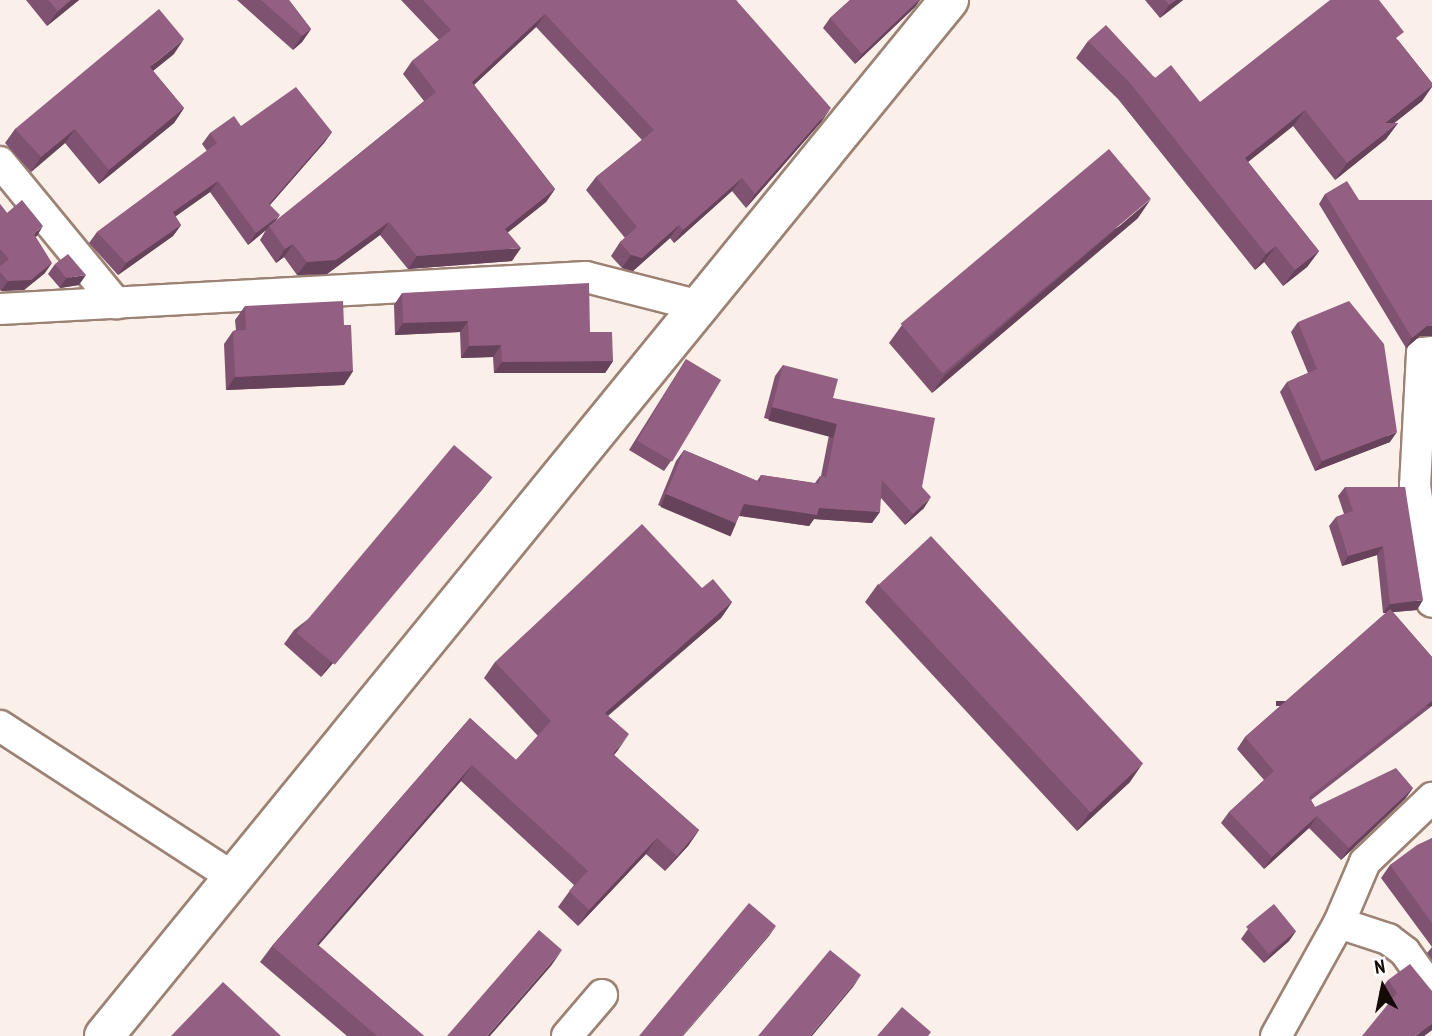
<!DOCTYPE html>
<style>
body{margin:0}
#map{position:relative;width:1432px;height:1036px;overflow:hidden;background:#fbefe9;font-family:"PT Sans Narrow",sans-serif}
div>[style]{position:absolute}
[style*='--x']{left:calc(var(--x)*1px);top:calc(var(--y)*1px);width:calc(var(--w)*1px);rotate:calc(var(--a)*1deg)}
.roads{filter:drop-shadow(2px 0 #9c8275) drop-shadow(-2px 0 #9c8275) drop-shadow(0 2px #9c8275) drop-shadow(0 -2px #9c8275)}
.minor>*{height:30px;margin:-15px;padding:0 15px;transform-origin:15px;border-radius:15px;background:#fff}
.secondary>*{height:38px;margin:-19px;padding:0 19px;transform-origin:19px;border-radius:19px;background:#fff}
.wall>*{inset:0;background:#7e5270}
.shaded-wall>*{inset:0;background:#67425b;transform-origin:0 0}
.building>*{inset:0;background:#935f82;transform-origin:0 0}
span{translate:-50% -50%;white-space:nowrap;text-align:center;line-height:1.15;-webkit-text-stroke:7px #fff;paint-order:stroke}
.north{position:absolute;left:1348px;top:952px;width:70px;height:70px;-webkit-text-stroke:5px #fff;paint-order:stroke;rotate:351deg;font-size:19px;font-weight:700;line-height:28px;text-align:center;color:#140b07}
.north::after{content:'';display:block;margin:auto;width:24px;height:32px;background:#140b07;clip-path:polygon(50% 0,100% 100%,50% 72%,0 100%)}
</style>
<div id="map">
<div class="roads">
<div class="minor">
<div style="--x:0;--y:162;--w:183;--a:50.6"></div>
<div style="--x:0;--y:309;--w:587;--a:-3.13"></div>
<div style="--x:586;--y:277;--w:118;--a:14.3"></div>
<div style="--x:1432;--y:352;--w:10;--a:174"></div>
<div style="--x:1422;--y:353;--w:132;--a:93"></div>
<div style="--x:1415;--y:485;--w:118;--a:81.7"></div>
<div style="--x:0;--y:726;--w:275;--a:33"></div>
<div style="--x:1339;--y:923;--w:52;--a:18.1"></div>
<div style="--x:1388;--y:939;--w:21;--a:37"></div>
<div style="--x:1405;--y:952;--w:47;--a:54.6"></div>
<div style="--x:567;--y:1036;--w:54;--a:-49.5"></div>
<div style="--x:1276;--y:1036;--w:129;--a:-60.9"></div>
<div style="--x:1339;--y:923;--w:66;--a:-66.9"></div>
<div style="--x:1365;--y:862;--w:93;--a:-43.7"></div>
</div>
<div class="secondary">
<div style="--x:104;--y:1036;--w:1337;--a:-50.8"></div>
</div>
</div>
<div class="wall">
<div style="clip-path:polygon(26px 0,79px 0,47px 26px)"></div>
<div style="clip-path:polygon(237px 0,289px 0,311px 29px,302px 42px,293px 50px)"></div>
<div style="clip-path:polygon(401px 0,736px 0,822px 121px,746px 208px,732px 191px,674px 243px,670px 238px,633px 271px,622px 268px,611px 256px,620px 242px,625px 238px,586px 190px,596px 177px,642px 140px,536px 27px,474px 85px,555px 189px,546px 202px,508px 232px,512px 261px,408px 269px,380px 235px,327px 274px,297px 275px,284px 257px,276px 263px,260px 240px,266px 230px,248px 245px,210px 192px,175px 216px,181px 225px,173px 236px,118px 275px,89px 243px,97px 232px,207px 151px,202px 144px,210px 133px,241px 126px,332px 132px,324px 143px,270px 205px,275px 222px,424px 101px,403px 74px,412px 61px,439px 40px)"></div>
<div style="clip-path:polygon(850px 0,920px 0,915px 7px,855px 64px,823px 28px,830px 18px)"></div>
<div style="clip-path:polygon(1145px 0,1183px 0,1160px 18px)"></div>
<div style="clip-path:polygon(1398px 40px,1432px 83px,1432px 87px,1422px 101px,1394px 123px,1398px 123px,1386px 139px,1335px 180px,1293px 126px,1248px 162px,1319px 251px,1307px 267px,1283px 286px,1264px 262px,1255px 270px,1118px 99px,1076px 58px,1088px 41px,1200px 102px)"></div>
<div style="clip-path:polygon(174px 54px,153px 71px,184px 108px,174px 123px,99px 184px,65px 143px,31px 172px,5px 143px,15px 129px)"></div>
<div style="clip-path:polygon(1325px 194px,1359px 200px,1432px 200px,1432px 336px,1420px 336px,1406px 348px,1319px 204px)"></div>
<div style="clip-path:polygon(0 204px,7px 213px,35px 237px,45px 273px,24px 290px,1px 291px,0 290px)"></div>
<div style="clip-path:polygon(1138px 218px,932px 393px,889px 343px,902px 325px)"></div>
<div style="clip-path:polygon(55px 264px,79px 285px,60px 288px,48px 274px)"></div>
<div style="clip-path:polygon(402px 293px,590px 332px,613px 361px,605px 373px,494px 373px,493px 357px,461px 358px,460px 332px,395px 335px,394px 305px)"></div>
<div style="clip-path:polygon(245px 306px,353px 371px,344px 385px,226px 390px,224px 344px,233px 331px,236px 330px,235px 320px)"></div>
<div style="clip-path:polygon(1298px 322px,1390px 442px,1315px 471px,1280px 392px,1287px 382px,1308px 373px,1291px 332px)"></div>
<div style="clip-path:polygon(686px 359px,671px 461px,664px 471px,629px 450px)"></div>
<div style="clip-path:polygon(783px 365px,833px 398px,922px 487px,924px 508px,905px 525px,881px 498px,872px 523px,814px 519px,809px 526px,739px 516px,736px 523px,729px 534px,658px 505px,676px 461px,684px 450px,757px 481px,761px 475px,815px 483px,820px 476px,821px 476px,829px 435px,764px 418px,775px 376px)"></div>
<div style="clip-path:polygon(492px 477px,481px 491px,321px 677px,284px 644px,294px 630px)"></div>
<div style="clip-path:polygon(1345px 487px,1405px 487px,1417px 610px,1393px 612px,1432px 657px,1432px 706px,1311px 800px,1315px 807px,1413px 788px,1405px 799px,1341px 860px,1309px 828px,1264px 869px,1221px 823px,1229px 812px,1264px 780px,1237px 749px,1245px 737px,1386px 613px,1383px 613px,1377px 555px,1342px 566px,1329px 526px,1336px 517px,1344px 514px,1338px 496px)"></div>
<div style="clip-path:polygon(878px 584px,1130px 782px,1077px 831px,865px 602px)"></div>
<div style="clip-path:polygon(702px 588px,732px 602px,721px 618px,608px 716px,618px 750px,614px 755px,699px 830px,688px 846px,665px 871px,646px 854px,578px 926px,558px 907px,574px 885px,461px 781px,318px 945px,424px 1036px,347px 1036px,260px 962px,272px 946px,470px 718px,516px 760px,538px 736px,484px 678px,495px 662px)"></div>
<div style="clip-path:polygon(1432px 838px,1432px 960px,1427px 953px,1432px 947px,1381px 878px,1390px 865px)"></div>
<div style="clip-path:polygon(1248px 929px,1296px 931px,1289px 941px,1264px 963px,1241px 939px)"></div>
<div style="clip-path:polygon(1388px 980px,1432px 991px,1432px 1030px,1424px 1036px,1388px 1004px,1379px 992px)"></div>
</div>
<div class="shaded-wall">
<div style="clip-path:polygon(71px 0,79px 0,47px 26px,58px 11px)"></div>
<div style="clip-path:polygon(919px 0,920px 0,915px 7px,855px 64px,862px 54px)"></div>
<div style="clip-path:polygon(1176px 0,1183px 0,1160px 18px,1169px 5px)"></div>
<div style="clip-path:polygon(545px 14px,536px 27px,463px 95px,472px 82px)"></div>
<div style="clip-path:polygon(311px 29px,302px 42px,293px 50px,302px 36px)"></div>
<div style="clip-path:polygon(184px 39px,174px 54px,140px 81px,150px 67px)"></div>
<div style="clip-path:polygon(1432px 86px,1422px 101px,1373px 140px,1385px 123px)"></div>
<div style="clip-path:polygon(184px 108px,174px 123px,99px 184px,109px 170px)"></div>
<div style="clip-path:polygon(831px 108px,822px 121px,746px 208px,755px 194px)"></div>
<div style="clip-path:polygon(1305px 110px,1293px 126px,1233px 174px,1245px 158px)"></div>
<div style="clip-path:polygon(1398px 123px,1386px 139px,1335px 180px,1347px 163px)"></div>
<div style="clip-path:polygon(75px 129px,65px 143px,31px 172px,41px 157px)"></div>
<div style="clip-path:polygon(332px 132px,324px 143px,261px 215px,269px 204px)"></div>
<div style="clip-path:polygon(742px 178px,732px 191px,674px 243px,683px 230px)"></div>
<div style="clip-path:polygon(218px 181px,210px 192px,165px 224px,173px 212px)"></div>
<div style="clip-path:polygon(555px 189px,546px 202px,496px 242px,505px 229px)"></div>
<div style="clip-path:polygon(1151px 199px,1138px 218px,932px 393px,945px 375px)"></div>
<div style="clip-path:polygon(280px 215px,272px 226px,269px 226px,266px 230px,248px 245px,256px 233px)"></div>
<div style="clip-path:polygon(389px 222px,380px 235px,327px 274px,297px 275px,307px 262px)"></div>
<div style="clip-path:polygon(181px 225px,173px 236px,118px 275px,126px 263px)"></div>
<div style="clip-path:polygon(679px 225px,670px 238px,633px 271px,622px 268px,631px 255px)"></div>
<div style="clip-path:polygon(43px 226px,37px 236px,27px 244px,34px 234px)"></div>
<div style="clip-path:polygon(293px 244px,284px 257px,276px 263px,285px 249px)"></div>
<div style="clip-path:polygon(1276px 246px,1264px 262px,1255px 270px,1266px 254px)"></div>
<div style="clip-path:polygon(521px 248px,512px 261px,408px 269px,417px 256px)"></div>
<div style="clip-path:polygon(1319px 251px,1307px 267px,1283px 286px,1295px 270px)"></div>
<div style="clip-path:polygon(52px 263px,45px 273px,24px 290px,1px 291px,8px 281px)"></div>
<div style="clip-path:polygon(86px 275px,79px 285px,60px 288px,66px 278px)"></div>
<div style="clip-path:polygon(468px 321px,460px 332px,395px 335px,403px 323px)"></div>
<div style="clip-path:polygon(1427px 326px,1432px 326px,1432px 336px,1420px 336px,1406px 348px,1412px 338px)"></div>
<div style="clip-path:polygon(501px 345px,493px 357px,461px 358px,469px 346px)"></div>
<div style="clip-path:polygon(613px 361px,605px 373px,494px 373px,502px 362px)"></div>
<div style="clip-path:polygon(353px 371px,344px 385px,226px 390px,235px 377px)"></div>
<div style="left:772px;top:407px;width:67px;height:14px;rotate:15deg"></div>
<div style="clip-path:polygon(1397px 432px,1390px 442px,1315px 471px,1322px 461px)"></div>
<div style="clip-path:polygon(492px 477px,481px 491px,321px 677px,331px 662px)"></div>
<div style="left:666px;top:494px;width:76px;height:14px;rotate:23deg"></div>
<div style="clip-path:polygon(931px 497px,924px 508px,905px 525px,913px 514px)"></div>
<div style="clip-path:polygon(744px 504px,819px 508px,880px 512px,872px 523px,814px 519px,809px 526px,736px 515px)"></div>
<div style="clip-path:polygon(1383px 546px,1377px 555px,1342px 566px,1348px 556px)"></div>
<div style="clip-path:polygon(1423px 600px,1417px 610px,1383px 613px,1390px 604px)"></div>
<div style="clip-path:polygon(732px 602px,721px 618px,593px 728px,605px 713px)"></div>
<div style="left:1432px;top:701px;width:5px;height:156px;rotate:90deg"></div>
<div style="clip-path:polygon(629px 734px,618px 750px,601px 770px,613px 754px)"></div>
<div style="clip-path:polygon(1143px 763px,1130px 782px,1077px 831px,1090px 812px)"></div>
<div style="clip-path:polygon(472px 765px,461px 781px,306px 960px,317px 944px)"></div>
<div style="clip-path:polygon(1413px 788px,1405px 799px,1341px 860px,1349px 848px)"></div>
<div style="clip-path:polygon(1317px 816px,1309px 828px,1264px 869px,1272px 857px)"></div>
<div style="clip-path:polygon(699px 830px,688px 846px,665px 871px,677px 856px)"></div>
<div style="clip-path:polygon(657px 838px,646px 854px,578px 926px,589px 910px)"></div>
<div style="clip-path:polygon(776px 926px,769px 936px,683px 1036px,682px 1036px)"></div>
<div style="clip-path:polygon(1296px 931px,1289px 941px,1264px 963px,1271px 954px)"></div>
<div style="clip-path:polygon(562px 950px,551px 966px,490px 1036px,487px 1036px)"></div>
<div style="clip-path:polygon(861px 975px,853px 987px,812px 1036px,810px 1036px)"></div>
<div style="clip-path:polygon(1432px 1024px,1432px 1030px,1424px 1036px,1415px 1036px)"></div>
</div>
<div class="building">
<div style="clip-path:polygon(48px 0,71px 0,58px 11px)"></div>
<div style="clip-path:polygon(261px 0,289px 0,311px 29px,302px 36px)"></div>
<div style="clip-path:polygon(423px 0,736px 0,831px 108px,755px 194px,742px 178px,683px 230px,679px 225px,642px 258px,631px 255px,620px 242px,637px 227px,596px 177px,654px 130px,545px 14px,472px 82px,555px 189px,505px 229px,521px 248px,417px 256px,389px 222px,336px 260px,307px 262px,293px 244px,285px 249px,269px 226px,436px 92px,412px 61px,451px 30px)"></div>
<div style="clip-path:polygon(850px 0,919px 0,862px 54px,830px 18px)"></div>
<div style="clip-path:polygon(1165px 0,1176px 0,1169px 5px)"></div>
<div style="clip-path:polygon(1330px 0,1379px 0,1404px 32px,1396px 38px,1432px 83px,1432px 86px,1385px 123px,1398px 123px,1347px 163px,1305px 110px,1245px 158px,1319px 251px,1295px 270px,1276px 246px,1266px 254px,1130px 83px,1088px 41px,1106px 25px,1155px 78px,1171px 65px,1200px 102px)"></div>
<div style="clip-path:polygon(159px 9px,184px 39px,150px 67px,184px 108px,109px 170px,75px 129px,41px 157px,15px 129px)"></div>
<div style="clip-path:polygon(296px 87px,332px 132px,269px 204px,280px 215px,256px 233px,218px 181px,173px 212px,181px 225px,126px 263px,97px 232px,217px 143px,210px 133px,234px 116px,241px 126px)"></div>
<div style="left:1109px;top:149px;width:65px;height:272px;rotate:50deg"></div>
<div style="clip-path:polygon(1347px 181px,1359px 200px,1432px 200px,1432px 326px,1427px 326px,1412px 338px,1325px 194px)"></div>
<div style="clip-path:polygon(22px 200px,43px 226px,34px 234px,52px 263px,31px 280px,8px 281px,0 272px,0 266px,9px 259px,0 249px,0 204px,7px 213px)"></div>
<div style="clip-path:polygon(68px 254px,86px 275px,66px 278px,55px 264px)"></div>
<div style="clip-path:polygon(589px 283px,590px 332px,612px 332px,613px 361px,502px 362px,501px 345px,469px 346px,468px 321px,403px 323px,402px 293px)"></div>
<div style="clip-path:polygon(343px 301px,344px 325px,351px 325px,353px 371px,235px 377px,233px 331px,246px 330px,245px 306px)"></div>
<div style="clip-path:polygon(1349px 301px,1384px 344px,1397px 432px,1322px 461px,1287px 382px,1317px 369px,1298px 322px)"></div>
<div style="left:686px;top:359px;width:41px;height:95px;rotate:31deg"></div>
<div style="clip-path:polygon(783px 365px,838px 379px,833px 398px,935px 418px,922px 487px,931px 497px,913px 514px,882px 480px,880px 512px,819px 508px,817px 515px,744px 504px,736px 523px,666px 494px,684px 450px,760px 482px,761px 475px,819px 484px,820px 476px,826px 477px,837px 424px,772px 407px)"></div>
<div style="left:454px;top:445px;width:50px;height:245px;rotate:40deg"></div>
<div style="clip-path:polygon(1345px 487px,1405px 487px,1423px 600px,1390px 604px,1383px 546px,1348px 556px,1336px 517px,1353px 511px)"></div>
<div style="clip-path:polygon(642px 524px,702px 588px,713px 579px,732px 602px,605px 713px,629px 734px,613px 754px,699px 830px,677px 856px,657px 838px,589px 910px,569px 891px,588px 871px,472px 765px,317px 944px,424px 1036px,377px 1036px,272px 946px,470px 718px,516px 760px,551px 721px,495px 662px)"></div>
<div style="left:931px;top:536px;width:311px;height:72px;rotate:47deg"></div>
<div style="clip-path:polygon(1390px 609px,1432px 657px,1432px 701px,1309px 797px,1315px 807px,1396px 768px,1413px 788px,1349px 848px,1317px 816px,1272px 857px,1229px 812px,1274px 771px,1245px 737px)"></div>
<div style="clip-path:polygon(1432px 838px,1432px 923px,1390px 865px,1417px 845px)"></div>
<div style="clip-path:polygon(749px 903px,776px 926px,682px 1036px,639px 1036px)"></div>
<div style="left:1274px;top:904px;width:35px;height:36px;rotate:51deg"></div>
<div style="clip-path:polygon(539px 930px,562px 950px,487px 1036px,447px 1036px)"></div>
<div style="clip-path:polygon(830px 950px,861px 975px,810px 1036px,758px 1036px)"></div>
<div style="clip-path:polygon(1410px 964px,1432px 991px,1432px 1024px,1415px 1036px,1362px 1036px,1397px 993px,1388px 980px)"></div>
<div style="clip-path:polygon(223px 982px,281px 1036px,171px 1036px)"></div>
<div style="clip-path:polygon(902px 1007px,931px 1032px,928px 1036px,877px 1036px)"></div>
</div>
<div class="north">N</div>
</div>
